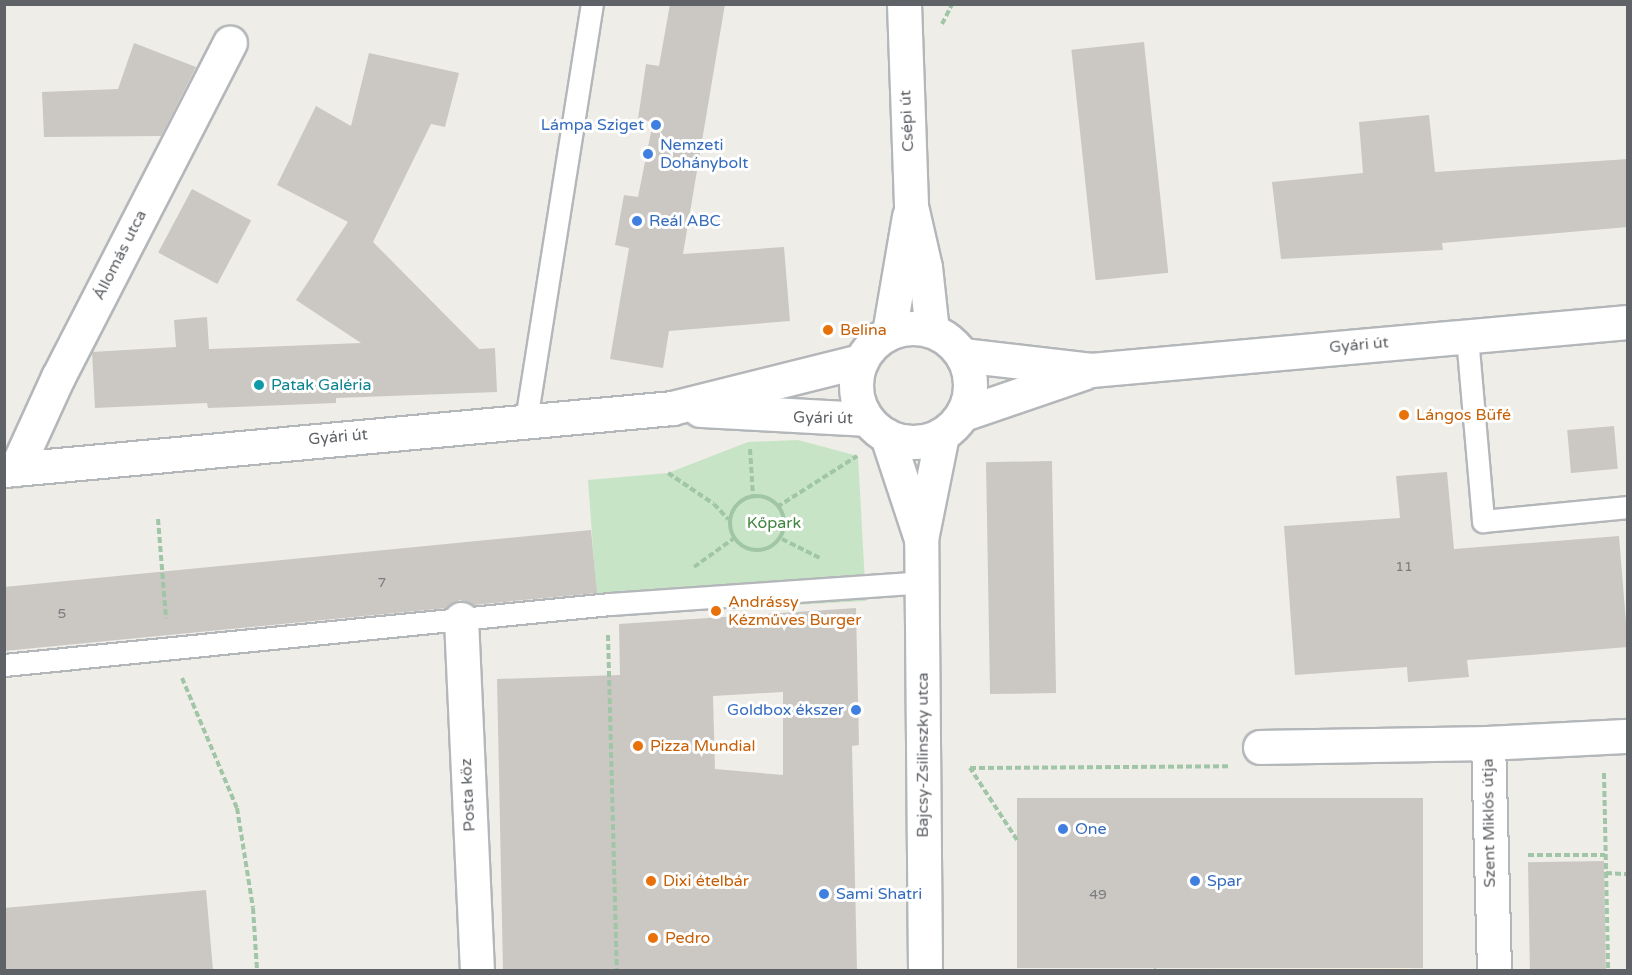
<!DOCTYPE html>
<meta charset="utf-8">
<style>
body{margin:0}
#map{position:relative;width:1632px;height:975px;overflow:hidden;background:#efede7;font-family:"Varela Round",sans-serif}
div>[style]{position:absolute}
[style*='--x']{left:calc(var(--x)*1px);top:calc(var(--y)*1px);width:calc(var(--w)*1px);rotate:calc(var(--a)*1deg)}
.commercial>*{inset:0;background:#fbf3e0}
.green>*{inset:0;background:#c8e4c6}
.building>*{inset:0;background:#cbc8c4;transform-origin:0 0}
.path>*{height:4px;margin-top:-2px;transform-origin:0;background:repeating-linear-gradient(90deg,#a0c5a7 0 6px,transparent 0 9px)}
.path>.ring{margin:-2px;padding:0;box-sizing:content-box;background:none;border:4px solid #a0c5a7;border-radius:50%}
.roads{filter:drop-shadow(2px 0 #b4b7ba) drop-shadow(-2px 0 #b4b7ba) drop-shadow(0 2px #b4b7ba) drop-shadow(0 -2px #b4b7ba)}
.service>*{height:21px;margin:-10.5px;padding:0 10.5px;transform-origin:10.5px;border-radius:10.5px;background:#fff}
.minor>*{height:33px;margin:-16.5px;padding:0 16.5px;transform-origin:16.5px;border-radius:16.5px;background:#fff}
.tertiary>*{height:33px;margin:-16.5px;padding:0 16.5px;transform-origin:16.5px;border-radius:16.5px;background:#fff}
.tertiary>.ring{margin:-16.5px;padding:0;box-sizing:content-box;background:none;border:33px solid #fff;border-radius:50%}
.dots>*{width:16px;height:16px;translate:-50% -50%;box-sizing:border-box;border:3px solid #fff;border-radius:50%}
span{translate:-50% -50%;white-space:nowrap;text-align:center;line-height:1.15;-webkit-text-stroke:6px #fff;paint-order:stroke}
.number-label{font-size:14px;color:#7a7c7e}
.number-label span{-webkit-text-stroke-width:0}
.street-label{font-size:16px;color:#5f6266}
.shop-label{font-size:16px;color:#366cbe}
.right{translate:-100% -50%;text-align:right}
.left{translate:0 -50%;text-align:left}
.food-label{font-size:16px;color:#c56008}
.culture-label{font-size:16px;color:#0d838f}
.park-label{font-size:16px;color:#40853e}
.frame{position:absolute;inset:0;border:6px solid #5f6266;pointer-events:none}
</style>
<div id="map">
<div class="commercial">
<div style="clip-path:polygon(1412px 968px,1412px 970px,1154px 969px)"></div>
</div>
<div class="green">
<div style="clip-path:polygon(798px 440px,858px 456px,866px 601px,598px 616px,588px 480px,668px 473px,748px 442px)"></div>
</div>
<div class="building">
<div style="clip-path:polygon(670px 4px,725px 4px,683px 254px,784px 247px,790px 321px,669px 331px,663px 368px,610px 359px,629px 248px,615px 245px,624px 195px,638px 197px,653px 122px,638px 119px,646px 64px,659px 66px)"></div>
<div style="left:1144px;top:42px;width:232px;height:73px;rotate:84deg"></div>
<div style="clip-path:polygon(134px 43px,196px 67px,161px 136px,44px 137px,42px 92px,118px 89px)"></div>
<div style="clip-path:polygon(369px 53px,459px 73px,445px 127px,431px 124px,373px 242px,479px 349px,495px 348px,497px 392px,336px 398px,336px 403px,208px 408px,207px 403px,95px 408px,92px 352px,176px 347px,174px 320px,207px 317px,209px 349px,361px 343px,296px 300px,348px 222px,277px 185px,316px 106px,351px 126px)"></div>
<div style="clip-path:polygon(1429px 115px,1435px 172px,1628px 159px,1628px 227px,1442px 243px,1443px 250px,1281px 259px,1272px 182px,1363px 173px,1359px 122px)"></div>
<div style="left:192px;top:189px;width:67px;height:72px;rotate:28deg"></div>
<div style="left:1614px;top:426px;width:43px;height:47px;rotate:85deg"></div>
<div style="left:1052px;top:461px;width:232px;height:66px;rotate:89deg"></div>
<div style="clip-path:polygon(1447px 472px,1454px 549px,1619px 536px,1628px 647px,1467px 660px,1469px 677px,1408px 682px,1407px 667px,1295px 675px,1284px 526px,1400px 518px,1396px 476px)"></div>
<div style="clip-path:polygon(591px 530px,597px 593px,473px 605px,460px 600px,447px 608px,4px 651px,4px 587px)"></div>
<div style="clip-path:polygon(evenodd,856px 608px,859px 745px,852px 746px,857px 970px,503px 970px,497px 679px,620px 675px,619px 624px,856px 608px,783px 692px,783px 775px,715px 769px,713px 696px,783px 692px)"></div>
<div style="left:1423px;top:798px;width:170px;height:406px;rotate:90deg"></div>
<div style="left:1604px;top:861px;width:109px;height:76px;rotate:89deg"></div>
<div style="clip-path:polygon(206px 890px,213px 970px,4px 970px,4px 908px)"></div>
</div>
<div class="path">
<div style="--x:942;--y:24;--w:22;--a:-63"></div>
<div style="--x:750;--y:449;--w:47;--a:86.3"></div>
<div style="--x:668;--y:473;--w:55;--a:34"></div>
<div style="--x:714;--y:504;--w:21;--a:47"></div>
<div class="ring" style="left:730px;top:496px;width:50px;height:50px"></div>
<div style="--x:777;--y:507;--w:95;--a:-32.5"></div>
<div style="--x:158;--y:519;--w:100;--a:85.4"></div>
<div style="--x:782;--y:539;--w:42;--a:26.6"></div>
<div style="--x:694;--y:567;--w:49;--a:-35.9"></div>
<div style="--x:608;--y:635;--w:335;--a:88.5"></div>
<div style="--x:182;--y:678;--w:141;--a:67.1"></div>
<div style="--x:237;--y:808;--w:101;--a:80.9"></div>
<div style="--x:253;--y:908;--w:62;--a:86.3"></div>
<div style="--x:1604;--y:773;--w:197;--a:88.8"></div>
<div style="--x:1017;--y:840;--w:86;--a:-123.1"></div>
<div style="--x:970;--y:768;--w:261;--a:-0.4"></div>
<div style="--x:1528;--y:855;--w:77;--a:0"></div>
<div style="--x:1606;--y:873;--w:22;--a:3"></div>
<div style="--x:1154;--y:969;--w:1;--a:45"></div>
</div>
<div class="roads">
<div class="service">
<div style="--x:1467;--y:337;--w:185;--a:85"></div>
<div style="--x:1483;--y:521;--w:146;--a:-5.5"></div>
<div style="--x:526;--y:420;--w:421;--a:-81"></div>
<div style="--x:4;--y:665;--w:609;--a:-5.75"></div>
<div style="--x:610;--y:604;--w:313;--a:-4"></div>
</div>
<div class="minor">
<div style="--x:16;--y:469;--w:101;--a:-65.5"></div>
<div style="--x:58;--y:377;--w:376;--a:-62.8"></div>
<div style="--x:461;--y:619;--w:351;--a:87.4"></div>
<div style="--x:1260;--y:747;--w:228;--a:-1"></div>
<div style="--x:1494;--y:970;--w:227;--a:-91.5"></div>
<div style="--x:1488;--y:743;--w:140;--a:-2.9"></div>
</div>
<div class="tertiary">
<div style="--x:904;--y:4;--w:202;--a:88"></div>
<div style="--x:911;--y:206;--w:63;--a:77.1"></div>
<div style="--x:925;--y:267;--w:64;--a:83.8"></div>
<div class="ring" style="left:856px;top:328px;width:81px;height:81px"></div>
<div style="--x:889;--y:333;--w:119;--a:-80.3"></div>
<div style="--x:962;--y:355;--w:130;--a:6.6"></div>
<div style="--x:1091;--y:370;--w:539;--a:-5.11"></div>
<div style="--x:700;--y:410;--w:166;--a:3.1"></div>
<div style="--x:963;--y:414;--w:127;--a:-18.9"></div>
<div style="--x:887;--y:436;--w:108;--a:71.7"></div>
<div style="--x:4;--y:470;--w:671;--a:-5.3"></div>
<div style="--x:672;--y:408;--w:195;--a:-14"></div>
<div style="--x:925;--y:970;--w:431;--a:-90.5"></div>
<div style="--x:921;--y:539;--w:106;--a:-78.6"></div>
</div>
</div>
<div class="dots">
<div style="left:656px;top:125px;background:#3f7fe0"></div>
<div style="left:648px;top:154px;background:#3f7fe0"></div>
<div style="left:637px;top:221px;background:#3f7fe0"></div>
<div style="left:828px;top:330px;background:#e8710a"></div>
<div style="left:259px;top:385px;background:#0f9aa8"></div>
<div style="left:1404px;top:415px;background:#e8710a"></div>
<div style="left:716px;top:611px;background:#e8710a"></div>
<div style="left:856px;top:710px;background:#3f7fe0"></div>
<div style="left:638px;top:746px;background:#e8710a"></div>
<div style="left:1063px;top:829px;background:#3f7fe0"></div>
<div style="left:651px;top:881px;background:#e8710a"></div>
<div style="left:1195px;top:881px;background:#3f7fe0"></div>
<div style="left:824px;top:894px;background:#3f7fe0"></div>
<div style="left:653px;top:938px;background:#e8710a"></div>
</div>
<div class="number-label">
<span style="left:1404px;top:567px">11</span>
<span style="left:382px;top:583px">7</span>
<span style="left:62px;top:614px">5</span>
<span style="left:1098px;top:895px">49</span>
</div>
<div class="street-label">
<span style="left:907px;top:121px;rotate:-93deg">Csépi út</span>
<span style="left:120px;top:255px;rotate:-63deg">Állomás utca</span>
<span style="left:1359px;top:345px;rotate:-5deg">Gyári út</span>
<span style="left:823px;top:418px;rotate:1deg">Gyári út</span>
<span style="left:338px;top:437px;rotate:-5deg">Gyári út</span>
<span style="left:923px;top:755px;rotate:-90deg">Bajcsy-Zsilinszky utca</span>
<span style="left:468px;top:795px;rotate:-93deg">Posta köz</span>
<span style="left:1489px;top:823px;rotate:-91deg">Szent Miklós útja</span>
</div>
<div class="shop-label">
<span class="right" style="left:644px;top:125px">Lámpa Sziget</span>
<span class="left" style="left:660px;top:154px">Nemzeti<br>Dohánybolt</span>
<span class="left" style="left:649px;top:221px">Reál ABC</span>
<span class="right" style="left:844px;top:710px">Goldbox ékszer</span>
<span class="left" style="left:1075px;top:829px">One</span>
<span class="left" style="left:1207px;top:881px">Spar</span>
<span class="left" style="left:836px;top:894px">Sami Shatri</span>
</div>
<div class="food-label">
<span class="left" style="left:840px;top:330px">Belina</span>
<span class="left" style="left:1416px;top:415px">Lángos Büfé</span>
<span class="left" style="left:728px;top:611px">Andrássy<br>Kézműves Burger</span>
<span class="left" style="left:650px;top:746px">Pizza Mundial</span>
<span class="left" style="left:663px;top:881px">Dixi ételbár</span>
<span class="left" style="left:665px;top:938px">Pedro</span>
</div>
<div class="culture-label">
<span class="left" style="left:271px;top:385px">Patak Galéria</span>
</div>
<div class="park-label">
<span style="left:774px;top:523px">Kőpark</span>
</div>
<div class="frame"></div>
</div>
